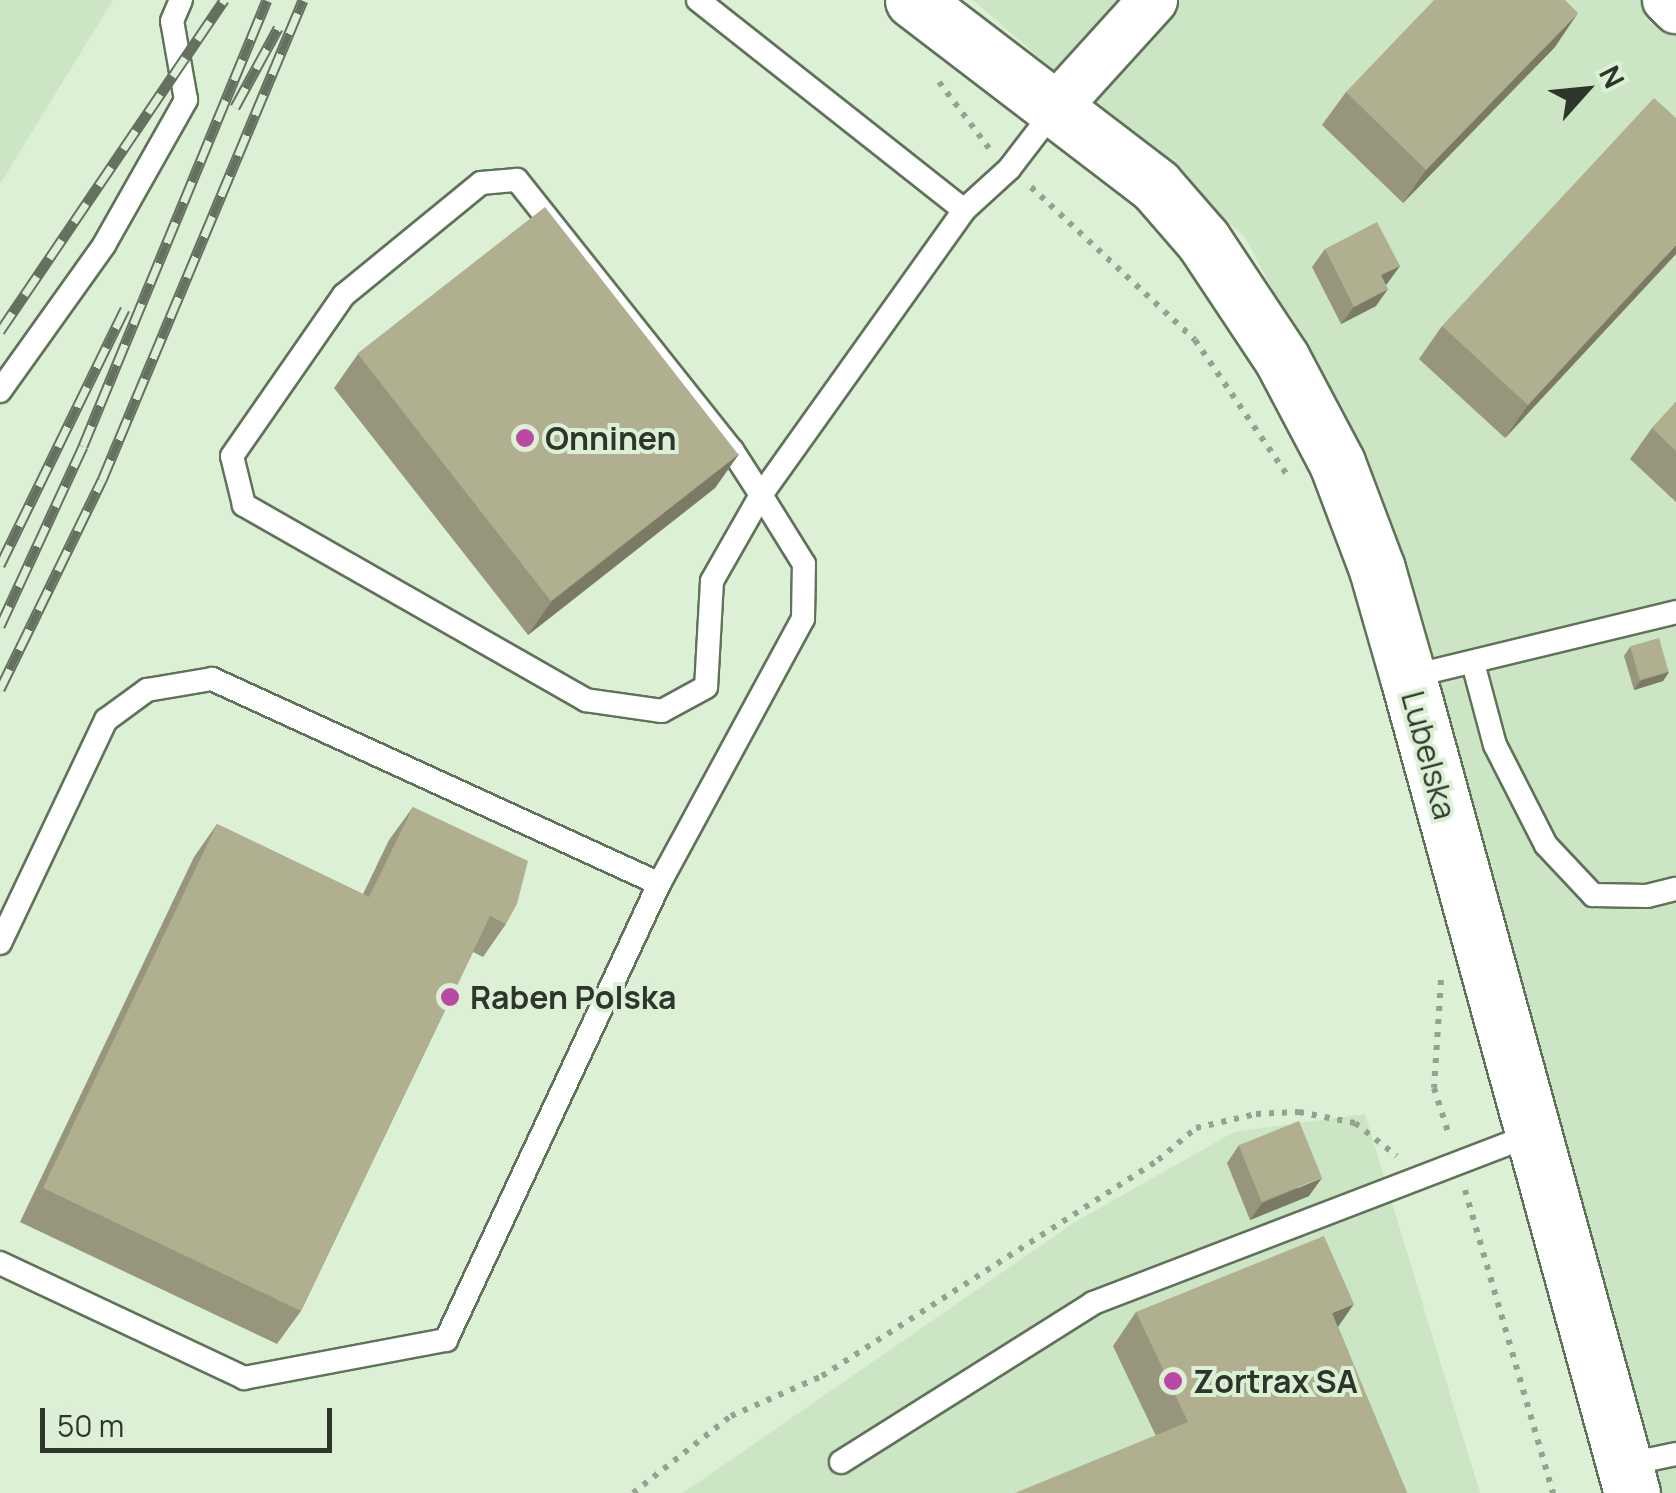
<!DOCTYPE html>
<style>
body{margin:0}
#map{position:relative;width:1676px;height:1493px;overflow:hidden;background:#dbf0d4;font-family:Manrope,sans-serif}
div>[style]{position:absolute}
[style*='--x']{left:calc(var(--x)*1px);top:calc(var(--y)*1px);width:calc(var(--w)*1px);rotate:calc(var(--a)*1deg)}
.built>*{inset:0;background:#cce5c4}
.path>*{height:6px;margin-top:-3px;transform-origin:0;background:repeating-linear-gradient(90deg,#94a38f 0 5px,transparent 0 13px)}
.roads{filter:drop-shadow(2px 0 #60725a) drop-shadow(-2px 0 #60725a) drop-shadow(0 2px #60725a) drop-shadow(0 -2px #60725a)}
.service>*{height:22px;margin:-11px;padding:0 11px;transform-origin:11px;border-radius:11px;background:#fff}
.minor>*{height:48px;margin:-24px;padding:0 24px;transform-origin:24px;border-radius:24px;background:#fff}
.tertiary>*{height:55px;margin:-27.5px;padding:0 27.5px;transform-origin:27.5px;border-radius:27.5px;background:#fff}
.rail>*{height:11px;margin-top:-5.5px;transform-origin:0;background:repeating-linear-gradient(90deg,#dbf0d4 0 22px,#647060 0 44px);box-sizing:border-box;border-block:2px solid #647060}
.wall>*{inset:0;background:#97967c}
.shaded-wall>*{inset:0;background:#7b7a65}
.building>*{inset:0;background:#b0af90;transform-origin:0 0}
.dots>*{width:28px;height:28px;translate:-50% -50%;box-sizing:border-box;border:5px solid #dbf0d4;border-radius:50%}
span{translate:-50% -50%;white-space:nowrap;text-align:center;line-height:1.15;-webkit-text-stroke:8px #dbf0d4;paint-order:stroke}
.poi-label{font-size:32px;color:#2e362c;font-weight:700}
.left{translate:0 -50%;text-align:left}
.street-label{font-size:32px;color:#2e362c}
.north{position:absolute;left:1536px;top:40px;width:100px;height:100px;-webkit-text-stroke:8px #dbf0d4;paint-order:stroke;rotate:63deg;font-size:28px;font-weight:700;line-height:40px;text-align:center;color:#2e362c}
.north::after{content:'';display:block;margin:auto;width:35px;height:45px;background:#2e362c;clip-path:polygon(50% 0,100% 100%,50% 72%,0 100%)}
.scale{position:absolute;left:40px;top:1408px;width:292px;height:45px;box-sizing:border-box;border:5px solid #2e362c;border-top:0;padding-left:12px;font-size:30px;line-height:35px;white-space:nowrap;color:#2e362c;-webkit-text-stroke:8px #dbf0d4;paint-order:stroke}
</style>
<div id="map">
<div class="built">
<div style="clip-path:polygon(0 0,113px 0,0 184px)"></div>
<div style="clip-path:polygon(973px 0,1676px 0,1676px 1493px,1662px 1493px,1379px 491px,1245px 237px)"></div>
<div style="clip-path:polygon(1365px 1114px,1480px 1493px,683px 1493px,1075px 1222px,1234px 1132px)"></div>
</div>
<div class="path">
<div style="--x:939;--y:82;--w:83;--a:52.9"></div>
<div style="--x:1031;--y:187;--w:224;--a:43"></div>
<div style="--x:1195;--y:340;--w:163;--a:55.7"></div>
<div style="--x:1441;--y:980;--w:108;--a:93.7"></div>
<div style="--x:1434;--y:1088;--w:49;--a:72.3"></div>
<div style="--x:1465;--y:1190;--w:316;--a:73.8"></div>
<div style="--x:633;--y:1493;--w:125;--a:-38.2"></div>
<div style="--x:731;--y:1416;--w:99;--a:-23.7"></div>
<div style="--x:822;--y:1376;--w:399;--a:-32.7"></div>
<div style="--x:1158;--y:1160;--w:50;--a:-40.1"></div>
<div style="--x:1196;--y:1128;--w:62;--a:-13.1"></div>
<div style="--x:1256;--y:1114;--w:43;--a:-2.7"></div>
<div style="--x:1299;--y:1112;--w:57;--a:11.1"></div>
<div style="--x:1355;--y:1123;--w:53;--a:38.2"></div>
</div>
<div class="roads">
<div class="service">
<div style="--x:698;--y:0;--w:339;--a:38.3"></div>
<div style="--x:517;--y:180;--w:345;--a:51.5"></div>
<div style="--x:732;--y:450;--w:54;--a:57.2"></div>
<div style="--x:761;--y:495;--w:99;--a:119.7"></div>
<div style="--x:712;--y:581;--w:106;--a:93.2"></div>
<div style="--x:706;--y:687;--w:50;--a:151.4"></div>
<div style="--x:662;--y:711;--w:77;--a:-171.8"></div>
<div style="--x:586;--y:700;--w:394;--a:-150.3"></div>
<div style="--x:244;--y:505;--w:50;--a:-103.8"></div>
<div style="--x:232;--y:456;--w:196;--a:-55.2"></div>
<div style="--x:344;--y:295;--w:177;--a:-39.3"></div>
<div style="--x:481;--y:183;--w:36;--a:-5"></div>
<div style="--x:0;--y:391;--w:179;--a:-54.5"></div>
<div style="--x:104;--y:245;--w:167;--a:-60.5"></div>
<div style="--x:186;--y:100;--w:80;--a:-100"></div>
<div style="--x:172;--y:21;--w:23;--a:-67"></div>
<div style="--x:1473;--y:663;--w:85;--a:75"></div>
<div style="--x:1495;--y:745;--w:112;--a:63"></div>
<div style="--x:1546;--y:845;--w:69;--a:46.8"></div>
<div style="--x:1593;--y:895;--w:54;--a:1.1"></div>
<div style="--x:1647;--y:896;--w:30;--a:-14"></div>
<div style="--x:1408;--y:677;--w:276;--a:-13.6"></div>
<div style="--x:0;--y:943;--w:247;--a:-64.6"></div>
<div style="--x:106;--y:720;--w:51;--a:-36.2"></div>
<div style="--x:147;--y:690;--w:66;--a:-9.6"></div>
<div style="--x:212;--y:679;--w:492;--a:24.6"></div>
<div style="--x:0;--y:1263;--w:270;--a:25.2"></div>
<div style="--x:244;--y:1378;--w:206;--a:-10.7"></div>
<div style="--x:446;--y:1340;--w:503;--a:-64.96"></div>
<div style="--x:659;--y:884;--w:302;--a:-61.5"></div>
<div style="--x:803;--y:619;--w:55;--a:-89"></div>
<div style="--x:804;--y:564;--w:81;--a:-121.9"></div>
<div style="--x:761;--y:495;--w:350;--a:-54.5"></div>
<div style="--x:964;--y:210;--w:61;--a:-42.3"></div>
<div style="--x:1009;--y:169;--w:76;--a:-52.5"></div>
<div style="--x:841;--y:1462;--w:298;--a:-32.2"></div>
<div style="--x:1093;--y:1303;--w:472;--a:-21"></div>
<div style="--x:1624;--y:1465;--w:53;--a:-11.9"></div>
</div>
<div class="minor">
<div style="--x:1667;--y:0;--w:13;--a:45"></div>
<div style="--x:1057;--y:106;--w:143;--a:-47.8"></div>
</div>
<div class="tertiary">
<div style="--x:913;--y:0;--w:306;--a:37.4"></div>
<div style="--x:1156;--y:186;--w:72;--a:49"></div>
<div style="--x:1203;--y:240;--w:143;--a:56.4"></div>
<div style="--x:1282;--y:359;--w:118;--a:62.1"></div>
<div style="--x:1337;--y:463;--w:113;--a:69.3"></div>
<div style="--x:1377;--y:569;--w:112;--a:74"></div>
<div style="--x:1408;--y:677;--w:846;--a:74.65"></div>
</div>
</div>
<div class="rail">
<div style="--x:235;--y:107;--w:90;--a:-61.4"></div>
<div style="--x:0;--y:331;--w:400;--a:-55.9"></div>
<div style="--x:0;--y:565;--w:285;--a:-64"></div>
<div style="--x:0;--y:626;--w:198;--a:-65.2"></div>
<div style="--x:83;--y:446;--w:482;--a:-67.6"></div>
<div style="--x:0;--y:689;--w:233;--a:-64"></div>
<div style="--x:102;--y:480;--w:520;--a:-67.28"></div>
</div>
<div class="wall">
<div style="clip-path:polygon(1555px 47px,1403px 203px,1322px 125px,1346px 92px)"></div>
<div style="clip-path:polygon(1325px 249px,1400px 266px,1386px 284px,1376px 306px,1341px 324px,1312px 267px)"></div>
<div style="clip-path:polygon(1676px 254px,1505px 438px,1419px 359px,1442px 326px)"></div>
<div style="clip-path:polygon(358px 354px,739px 454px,715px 488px,528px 635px,334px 388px)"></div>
<div style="clip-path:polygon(1676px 402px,1676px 502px,1630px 459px,1652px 428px)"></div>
<div style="clip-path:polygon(1630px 647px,1669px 672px,1663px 681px,1634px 690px,1624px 656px)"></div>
<div style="clip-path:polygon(413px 807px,506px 924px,483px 957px,473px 952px,301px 1311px,277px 1344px,20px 1222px,194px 857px,217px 824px,363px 894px,389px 840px)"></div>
<div style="clip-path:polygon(1239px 1145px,1309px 1196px,1250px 1220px,1227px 1163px)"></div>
<div style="clip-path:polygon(1136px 1312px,1338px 1327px,1407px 1493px,1156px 1436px,1113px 1346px)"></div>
</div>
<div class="shaded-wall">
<div style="clip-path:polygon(1578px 13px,1555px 47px,1403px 203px,1426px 170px)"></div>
<div style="clip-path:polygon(1676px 245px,1676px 254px,1505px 438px,1528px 405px)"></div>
<div style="clip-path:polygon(1400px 266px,1387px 284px,1369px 293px,1381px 275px)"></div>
<div style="clip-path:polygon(1388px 289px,1376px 306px,1341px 324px,1354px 307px)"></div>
<div style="clip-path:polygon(739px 454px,715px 488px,528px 635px,551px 602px)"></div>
<div style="clip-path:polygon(1669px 672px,1663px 681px,1634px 690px,1640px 681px)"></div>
<div style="clip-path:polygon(1322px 1178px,1309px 1196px,1250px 1220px,1262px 1203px)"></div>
<div style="clip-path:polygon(1354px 1304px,1331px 1337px,1332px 1313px)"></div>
</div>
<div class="building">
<div style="clip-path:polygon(1434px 0,1565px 0,1578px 13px,1426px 170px,1346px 92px)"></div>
<div style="clip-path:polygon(1654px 98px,1676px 118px,1676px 245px,1528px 405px,1442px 326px)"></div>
<div style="left:545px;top:207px;width:314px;height:238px;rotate:52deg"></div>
<div style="clip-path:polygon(1377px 222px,1400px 266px,1381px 275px,1388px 289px,1354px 307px,1325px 249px)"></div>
<div style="clip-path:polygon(1676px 402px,1676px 451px,1652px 428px)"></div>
<div style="left:1659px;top:638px;width:35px;height:30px;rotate:74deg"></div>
<div style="clip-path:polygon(413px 807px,528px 861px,517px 904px,506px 924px,490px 916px,301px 1311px,43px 1188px,217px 824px,369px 897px)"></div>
<div style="left:1299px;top:1121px;width:61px;height:65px;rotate:68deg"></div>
<div style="clip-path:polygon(1324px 1236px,1354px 1304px,1332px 1313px,1407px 1493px,1015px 1493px,1188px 1422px,1136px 1312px)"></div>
</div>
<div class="dots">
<div style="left:525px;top:438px;background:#ba49a4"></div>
<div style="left:450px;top:997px;background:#ba49a4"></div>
<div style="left:1173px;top:1381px;background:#ba49a4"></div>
</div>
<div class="poi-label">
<span class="left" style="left:545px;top:438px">Onninen</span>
<span class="left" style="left:470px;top:997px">Raben Polska</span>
<span class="left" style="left:1193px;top:1381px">Zortrax SA</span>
</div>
<div class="street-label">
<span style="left:1429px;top:755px;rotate:75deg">Lubelska</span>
</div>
<div class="north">N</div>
<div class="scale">50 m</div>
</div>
